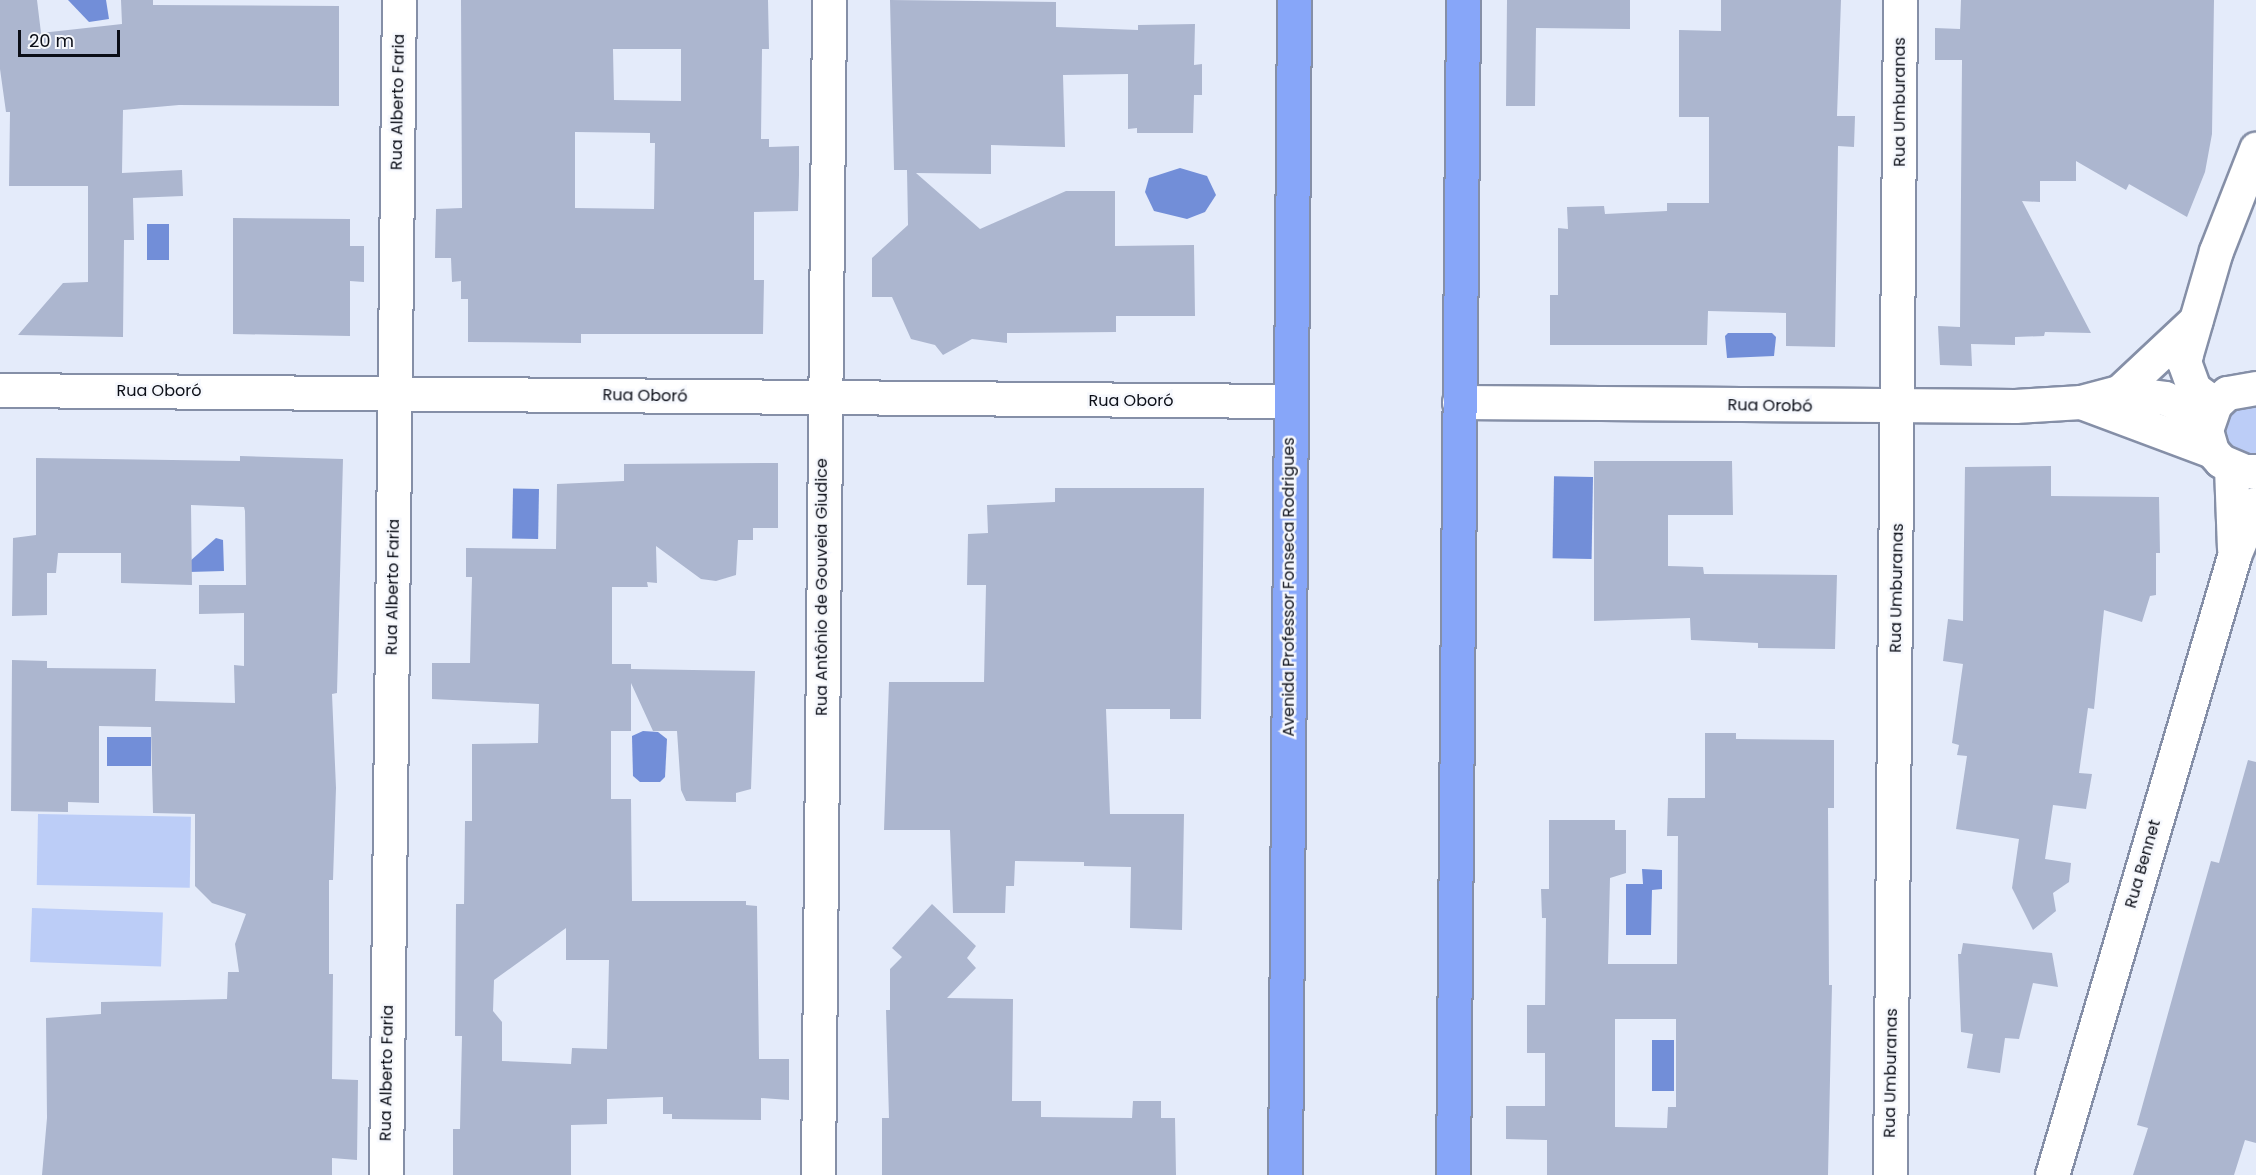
<!DOCTYPE html>
<meta charset="utf-8">
<style>
body{margin:0}
#map{position:relative;width:2256px;height:1175px;overflow:hidden;background:#e4ebfa;font-family:Poppins,sans-serif}
div>[style]{position:absolute}
[style*='--x']{left:calc(var(--x)*1px);top:calc(var(--y)*1px);width:calc(var(--w)*1px);rotate:calc(var(--a)*1deg)}
.green>*{inset:0;background:#bccdf7;transform-origin:0 0}
.water>*{inset:0;background:#728ed8;transform-origin:0 0}
.building>*{inset:0;background:#acb6cf}
.roads{filter:drop-shadow(2px 0 #858fa7) drop-shadow(-2px 0 #858fa7) drop-shadow(0 2px #858fa7) drop-shadow(0 -2px #858fa7)}
.minor>*{height:33px;margin:-16.5px;padding:0 16.5px;transform-origin:16.5px;border-radius:16.5px;background:#fff}
.highway>*{height:33px;margin:-16.5px;padding:0 16.5px;transform-origin:16.5px;border-radius:16.5px;background:#87a6f9}
span{translate:-50% -50%;white-space:nowrap;text-align:center;line-height:1.15;-webkit-text-stroke:5px #f6f8fd;paint-order:stroke}
.street-label{font-size:16px;color:#0b0e17}
.scale{position:absolute;left:18px;top:30px;width:102px;height:27px;box-sizing:border-box;border:3px solid #0b0e17;border-top:0;padding-left:8px;font-size:18px;line-height:21px;white-space:nowrap;color:#0b0e17;-webkit-text-stroke:4px #f6f8fd;paint-order:stroke}
</style>
<div id="map">
<div class="green">
<div style="clip-path:polygon(2256px 401px,2256px 458px,2229px 453px,2219px 422px,2224px 412px)"></div>
<div style="left:38px;top:814px;width:153px;height:71px;rotate:1deg"></div>
<div style="left:32px;top:908px;width:131px;height:54px;rotate:2deg"></div>
</div>
<div class="water">
<div style="clip-path:polygon(68px 0,106px 0,109px 19px,89px 22px)"></div>
<div style="clip-path:polygon(1180px 168px,1207px 176px,1216px 195px,1205px 212px,1187px 219px,1154px 211px,1145px 192px,1149px 178px)"></div>
<div style="left:147px;top:224px;width:22px;height:36px"></div>
<div style="clip-path:polygon(1728px 333px,1772px 333px,1776px 337px,1774px 356px,1727px 358px,1725px 336px)"></div>
<div style="left:1593px;top:477px;width:82px;height:39px;rotate:91deg"></div>
<div style="left:539px;top:489px;width:50px;height:26px;rotate:91deg"></div>
<div style="clip-path:polygon(216px 538px,223px 540px,224px 571px,189px 572px,189px 562px)"></div>
<div style="clip-path:polygon(643px 731px,658px 732px,667px 739px,665px 777px,660px 782px,640px 782px,633px 776px,632px 736px)"></div>
<div style="left:107px;top:737px;width:44px;height:29px"></div>
<div style="clip-path:polygon(1642px 869px,1662px 870px,1662px 889px,1652px 890px,1651px 935px,1626px 935px,1626px 884px,1643px 884px)"></div>
<div style="left:1652px;top:1040px;width:22px;height:51px"></div>
</div>
<div class="building">
<div style="clip-path:polygon(0 0,37px 0,41px 33px,122px 24px,121px 0,153px 0,153px 5px,339px 6px,339px 106px,179px 105px,123px 110px,122px 173px,182px 170px,183px 196px,133px 198px,134px 240px,124px 240px,123px 337px,18px 335px,63px 283px,88px 282px,88px 186px,9px 186px,10px 112px,6px 112px,0 69px)"></div>
<div style="clip-path:polygon(evenodd,461px 0,768px 0,769px 49px,762px 49px,761px 139px,769px 139px,769px 147px,799px 146px,799px 175px,798px 211px,754px 212px,754px 280px,764px 280px,763px 334px,581px 334px,581px 343px,468px 342px,468px 299px,461px 299px,461px 281px,452px 282px,451px 258px,435px 258px,436px 209px,462px 208px,461px 0,613px 49px,681px 49px,681px 101px,614px 100px,613px 49px,461px 0,575px 132px,650px 133px,650px 143px,655px 143px,654px 209px,575px 208px,575px 132px)"></div>
<div style="clip-path:polygon(890px 0,1056px 2px,1056px 27px,1138px 30px,1138px 25px,1195px 24px,1194px 65px,1202px 64px,1202px 95px,1194px 95px,1193px 133px,1137px 133px,1137px 128px,1128px 129px,1128px 74px,1063px 75px,1065px 147px,991px 145px,991px 174px,916px 173px,980px 229px,1066px 191px,1115px 191px,1115px 246px,1194px 245px,1195px 316px,1116px 316px,1116px 332px,1007px 333px,1007px 343px,972px 339px,943px 355px,935px 345px,911px 339px,892px 297px,872px 297px,872px 258px,908px 225px,907px 170px,894px 170px)"></div>
<div style="clip-path:polygon(1507px 0,1630px 0,1630px 29px,1536px 28px,1535px 106px,1506px 106px)"></div>
<div style="clip-path:polygon(1721px 0,1841px 0,1837px 116px,1855px 116px,1854px 147px,1838px 146px,1835px 347px,1786px 346px,1786px 313px,1708px 311px,1707px 345px,1550px 345px,1550px 295px,1558px 295px,1558px 228px,1568px 229px,1567px 207px,1604px 206px,1605px 214px,1667px 211px,1667px 203px,1709px 203px,1709px 117px,1679px 117px,1679px 30px,1721px 31px)"></div>
<div style="clip-path:polygon(1961px 0,2214px 0,2212px 134px,2205px 172px,2187px 217px,2129px 184px,2126px 190px,2076px 161px,2076px 181px,2040px 181px,2040px 202px,2022px 201px,2091px 333px,2045px 332px,2044px 336px,2015px 337px,2015px 345px,1971px 344px,1972px 366px,1940px 365px,1938px 326px,1960px 327px,1962px 60px,1935px 60px,1935px 28px,1960px 29px)"></div>
<div style="clip-path:polygon(233px 218px,350px 219px,350px 246px,364px 246px,364px 282px,350px 281px,350px 336px,233px 334px)"></div>
<div style="clip-path:polygon(240px 456px,343px 459px,337px 693px,332px 694px,336px 788px,333px 880px,329px 880px,329px 974px,333px 974px,332px 1079px,358px 1080px,357px 1160px,332px 1158px,332px 1175px,42px 1175px,47px 1118px,46px 1018px,101px 1014px,101px 1002px,227px 999px,228px 972px,239px 972px,235px 944px,246px 914px,212px 903px,195px 886px,195px 814px,153px 813px,151px 727px,99px 726px,99px 803px,68px 802px,68px 812px,11px 811px,12px 660px,47px 661px,47px 668px,156px 669px,155px 701px,235px 703px,234px 665px,244px 666px,244px 613px,199px 614px,199px 585px,246px 585px,245px 511px,244px 507px,191px 505px,192px 585px,121px 583px,121px 553px,58px 553px,56px 573px,47px 573px,47px 615px,12px 616px,13px 538px,36px 535px,36px 458px,240px 461px)"></div>
<div style="clip-path:polygon(1594px 461px,1732px 461px,1733px 515px,1668px 515px,1668px 566px,1703px 567px,1704px 574px,1837px 575px,1835px 649px,1758px 648px,1758px 643px,1691px 640px,1690px 618px,1594px 621px)"></div>
<div style="clip-path:polygon(evenodd,778px 463px,778px 528px,753px 528px,753px 540px,738px 540px,736px 575px,716px 581px,701px 579px,656px 546px,657px 583px,647px 582px,648px 587px,612px 587px,612px 664px,631px 664px,631px 669px,755px 671px,751px 789px,736px 793px,736px 802px,686px 801px,681px 790px,677px 731px,653px 731px,631px 683px,631px 731px,611px 731px,611px 799px,631px 799px,632px 901px,746px 901px,746px 905px,757px 906px,759px 1059px,789px 1059px,789px 1100px,761px 1098px,761px 1120px,672px 1119px,672px 1114px,663px 1114px,663px 1097px,607px 1099px,607px 1124px,571px 1125px,571px 1175px,453px 1175px,453px 1129px,460px 1129px,462px 1036px,455px 1036px,456px 904px,464px 904px,465px 821px,472px 821px,472px 744px,538px 743px,539px 704px,432px 699px,432px 663px,470px 663px,472px 577px,466px 577px,466px 548px,556px 549px,557px 484px,624px 481px,624px 464px,778px 463px,566px 928px,566px 960px,609px 960px,607px 1049px,572px 1048px,571px 1064px,502px 1061px,502px 1022px,493px 1011px,494px 980px,566px 928px)"></div>
<div style="clip-path:polygon(2051px 466px,2051px 496px,2159px 497px,2160px 553px,2156px 553px,2156px 595px,2150px 596px,2142px 622px,2104px 610px,2094px 709px,2088px 708px,2079px 773px,2092px 774px,2086px 809px,2053px 805px,2045px 859px,2071px 863px,2069px 882px,2053px 893px,2056px 911px,2033px 930px,2012px 888px,2019px 839px,1956px 829px,1967px 756px,1957px 755px,1959px 745px,1952px 743px,1963px 664px,1943px 661px,1948px 619px,1963px 621px,1965px 467px)"></div>
<div style="clip-path:polygon(1055px 488px,1204px 488px,1201px 719px,1170px 719px,1170px 709px,1106px 709px,1110px 814px,1184px 814px,1182px 930px,1130px 928px,1131px 867px,1084px 866px,1084px 862px,1015px 861px,1014px 886px,1006px 886px,1005px 913px,953px 913px,950px 830px,884px 830px,889px 682px,984px 682px,986px 585px,967px 585px,968px 534px,988px 533px,987px 505px,1055px 502px)"></div>
<div style="clip-path:polygon(evenodd,1705px 733px,1736px 733px,1736px 739px,1834px 740px,1834px 808px,1828px 808px,1829px 985px,1832px 985px,1828px 1175px,1547px 1175px,1547px 1140px,1506px 1139px,1506px 1106px,1545px 1106px,1545px 1053px,1527px 1053px,1527px 1005px,1545px 1005px,1546px 918px,1542px 918px,1541px 889px,1549px 889px,1549px 820px,1615px 820px,1615px 830px,1626px 830px,1626px 873px,1610px 878px,1608px 964px,1677px 964px,1678px 836px,1667px 836px,1668px 798px,1705px 798px,1705px 733px,1615px 1019px,1676px 1019px,1676px 1107px,1668px 1107px,1667px 1128px,1615px 1127px,1615px 1019px)"></div>
<div style="clip-path:polygon(2248px 760px,2256px 762px,2256px 1143px,2245px 1140px,2234px 1175px,2133px 1175px,2148px 1128px,2137px 1125px,2184px 956px,2211px 861px,2219px 863px)"></div>
<div style="clip-path:polygon(932px 904px,976px 946px,967px 958px,976px 968px,947px 998px,1013px 999px,1012px 1101px,1041px 1101px,1041px 1117px,1132px 1118px,1133px 1101px,1161px 1101px,1161px 1118px,1175px 1118px,1176px 1175px,882px 1175px,882px 1118px,889px 1118px,886px 1010px,890px 1010px,890px 969px,902px 957px,892px 948px)"></div>
<div style="clip-path:polygon(1963px 943px,2052px 953px,2058px 987px,2033px 983px,2019px 1039px,2005px 1038px,2000px 1073px,1967px 1068px,1973px 1034px,1961px 1032px,1958px 954px,1961px 954px)"></div>
</div>
<div class="roads">
<div class="minor">
<div style="--x:2256;--y:388;--w:29;--a:170"></div>
<div style="--x:2227;--y:393;--w:16;--a:137"></div>
<div style="--x:2215;--y:404;--w:28;--a:109"></div>
<div style="--x:2206;--y:430;--w:22;--a:74"></div>
<div style="--x:2212;--y:451;--w:13;--a:48"></div>
<div style="--x:2221;--y:461;--w:25;--a:23"></div>
<div style="--x:2244;--y:471;--w:12;--a:0"></div>
<div style="--x:0;--y:390;--w:1290;--a:0.49"></div>
<div style="--x:2119;--y:392;--w:105;--a:-43.1"></div>
<div style="--x:1459;--y:402;--w:556;--a:0.41"></div>
<div style="--x:2015;--y:406;--w:66;--a:-3.5"></div>
<div style="--x:2081;--y:402;--w:39;--a:-15"></div>
<div style="--x:2119;--y:392;--w:46;--a:7.4"></div>
<div style="--x:2165;--y:398;--w:48;--a:26"></div>
<div style="--x:2081;--y:402;--w:140;--a:20.5"></div>
<div style="--x:2215;--y:404;--w:26;--a:-144"></div>
<div style="--x:2194;--y:389;--w:29;--a:-110"></div>
<div style="--x:2184;--y:362;--w:8;--a:-76"></div>
<div style="--x:2186;--y:354;--w:107;--a:-73.8"></div>
<div style="--x:2216;--y:251;--w:110;--a:-68.6"></div>
<div style="--x:2231;--y:467;--w:81;--a:87.9"></div>
<div style="--x:386;--y:1175;--w:1175;--a:-89.37"></div>
<div style="--x:818;--y:1175;--w:1175;--a:-89.46"></div>
<div style="--x:1890;--y:1175;--w:1175;--a:-89.51"></div>
<div style="--x:2052;--y:1175;--w:648;--a:-73.61"></div>
<div style="--x:2235;--y:553;--w:54;--a:-67.2"></div>
</div>
<div class="highway">
<div style="--x:1285;--y:1175;--w:1175;--a:-89.56"></div>
<div style="--x:1453;--y:1175;--w:1175;--a:-89.51"></div>
</div>
</div>
<div class="street-label">
<span style="left:398px;top:102px;rotate:-89deg">Rua Alberto Faria</span>
<span style="left:1900px;top:102px;rotate:-90deg">Rua Umburanas</span>
<span style="left:159px;top:391px">Rua Oboró</span>
<span style="left:645px;top:396px;rotate:1deg">Rua Oboró</span>
<span style="left:1131px;top:401px">Rua Oboró</span>
<span style="left:1770px;top:406px;rotate:1deg">Rua Orobó</span>
<span style="left:393px;top:587px;rotate:-89deg">Rua Alberto Faria</span>
<span style="left:822px;top:587px;rotate:-90deg">Rua Antônio de Gouveia Giudice</span>
<span style="left:1289px;top:587px;rotate:-90deg">Avenida Professor Fonseca Rodrigues</span>
<span style="left:1897px;top:588px;rotate:-89deg">Rua Umburanas</span>
<span style="left:2143px;top:864px;rotate:-74deg">Rua Bennet</span>
<span style="left:387px;top:1073px;rotate:-89deg">Rua Alberto Faria</span>
<span style="left:1891px;top:1073px;rotate:-89deg">Rua Umburanas</span>
</div>
<div class="scale">20 m</div>
</div>
